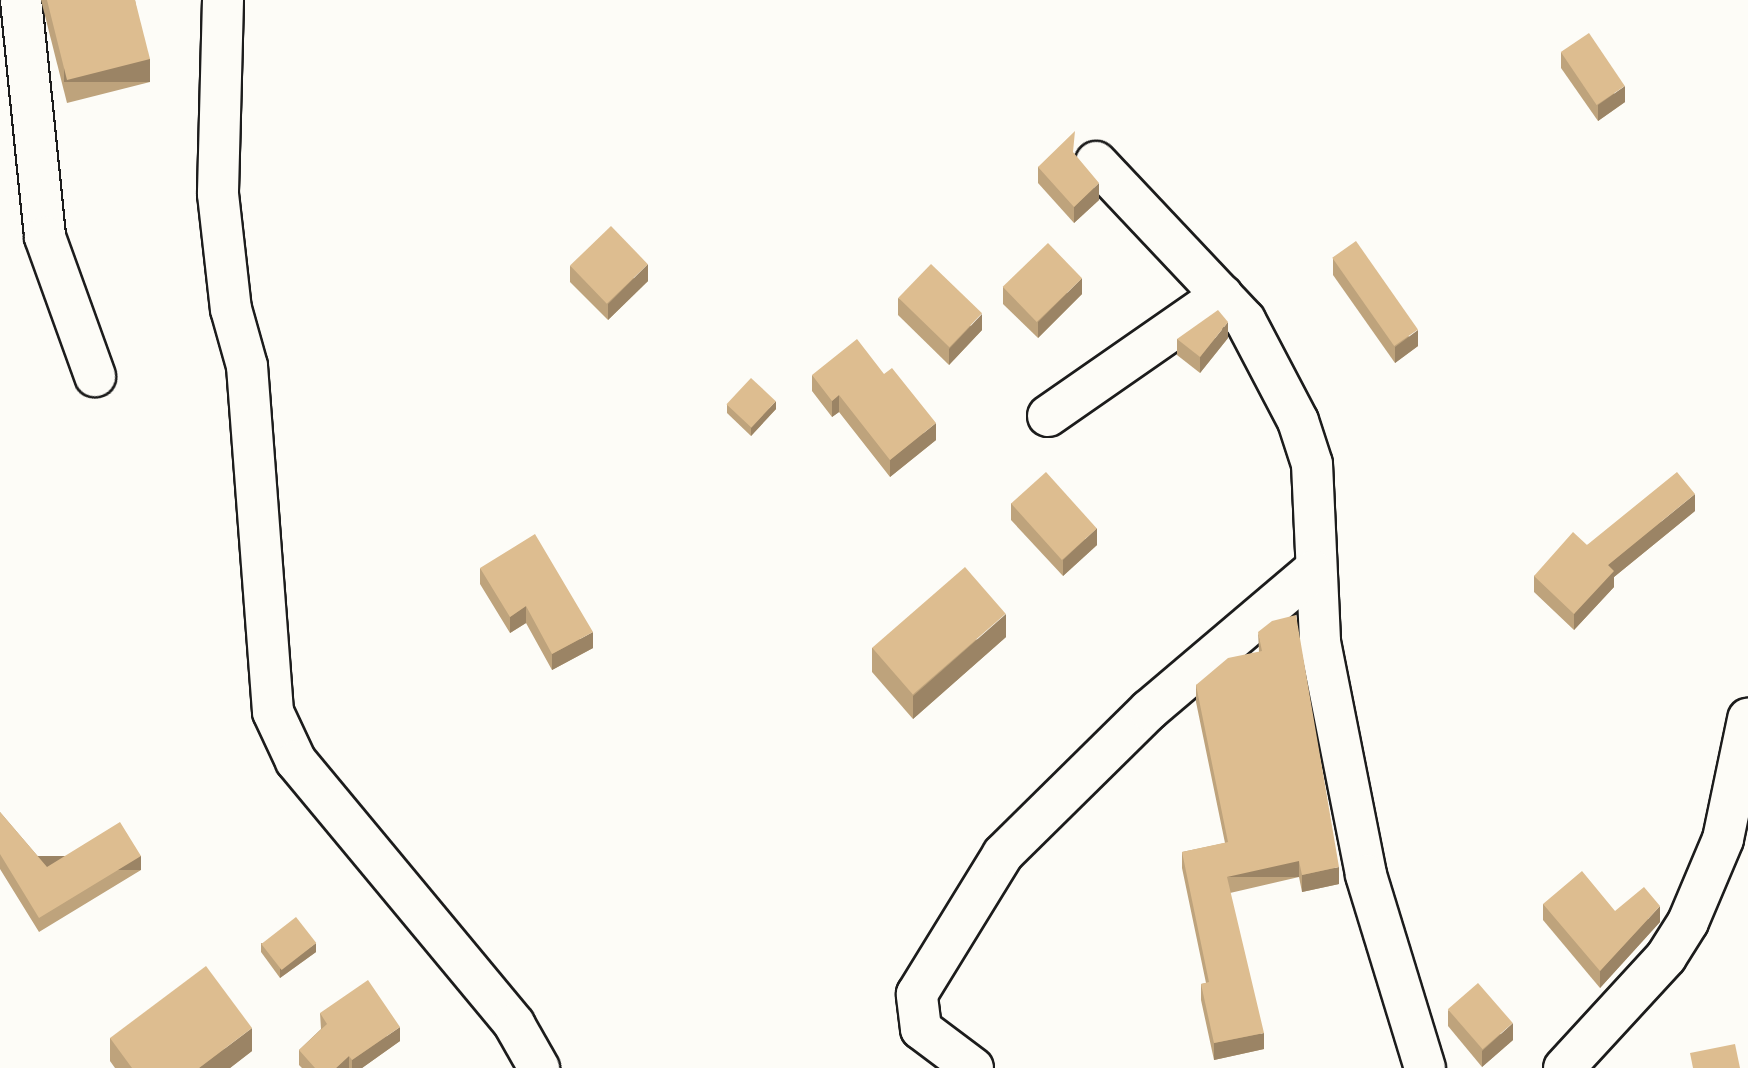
<!DOCTYPE html>
<style>
body{margin:0}
#map{position:relative;width:1748px;height:1068px;overflow:hidden;background:#fdfcf7;font-family:"Architects Daughter",sans-serif}
div>[style]{position:absolute}
[style*='--x']{left:calc(var(--x)*1px);top:calc(var(--y)*1px);width:calc(var(--w)*1px);rotate:calc(var(--a)*1deg)}
.roads{filter:drop-shadow(2px 0 #1c1c1c) drop-shadow(-2px 0 #1c1c1c) drop-shadow(0 2px #1c1c1c) drop-shadow(0 -2px #1c1c1c)}
.street>*{height:40px;margin:-20px;padding:0 20px;transform-origin:20px;border-radius:20px;background:#fdfcf7}
.wall>*{inset:0;background:#bea37c}
.shaded-wall>*{inset:0;background:#9b8465;transform-origin:0 0}
.building>*{inset:0;background:#ddbd90;transform-origin:0 0}
span{translate:-50% -50%;white-space:nowrap;text-align:center;line-height:1.15;-webkit-text-stroke:10px #fdfcf7;paint-order:stroke}
</style>
<div id="map">
<div class="roads">
<div class="street">
<div style="--x:21;--y:0;--w:238;--a:84.2"></div>
<div style="--x:45;--y:237;--w:148;--a:70.2"></div>
<div style="--x:223;--y:0;--w:194;--a:91.5"></div>
<div style="--x:218;--y:194;--w:116;--a:83.6"></div>
<div style="--x:231;--y:309;--w:59;--a:74.3"></div>
<div style="--x:247;--y:366;--w:347;--a:85.7"></div>
<div style="--x:273;--y:712;--w:54;--a:64.9"></div>
<div style="--x:296;--y:761;--w:342;--a:50.3"></div>
<div style="--x:514;--y:1024;--w:51;--a:60.4"></div>
<div style="--x:1096;--y:162;--w:217;--a:46.7"></div>
<div style="--x:1245;--y:320;--w:114;--a:62.3"></div>
<div style="--x:1298;--y:421;--w:45;--a:72"></div>
<div style="--x:1312;--y:464;--w:178;--a:87.4"></div>
<div style="--x:1320;--y:642;--w:237;--a:78.8"></div>
<div style="--x:1366;--y:875;--w:202;--a:73"></div>
<div style="--x:1048;--y:416;--w:212;--a:-34.8"></div>
<div style="--x:973;--y:1068;--w:65;--a:-143.1"></div>
<div style="--x:921;--y:1029;--w:35;--a:-97"></div>
<div style="--x:917;--y:994;--w:164;--a:-58.4"></div>
<div style="--x:1003;--y:854;--w:205;--a:-44.6"></div>
<div style="--x:1149;--y:710;--w:215;--a:-40.3"></div>
<div style="--x:1564;--y:1068;--w:151;--a:-47.4"></div>
<div style="--x:1666;--y:957;--w:41;--a:-57.8"></div>
<div style="--x:1688;--y:922;--w:90;--a:-67.1"></div>
<div style="--x:1723;--y:839;--w:123;--a:-78.2"></div>
</div>
</div>
<div class="wall">
<div style="clip-path:polygon(41px 0,135px 0,150px 82px,67px 103px)"></div>
<div style="clip-path:polygon(1561px 52px,1625px 102px,1598px 121px,1561px 68px)"></div>
<div style="clip-path:polygon(1074px 153px,1099px 200px,1074px 223px,1038px 183px,1038px 167px)"></div>
<div style="clip-path:polygon(1333px 258px,1418px 346px,1395px 363px,1333px 275px)"></div>
<div style="clip-path:polygon(570px 266px,648px 281px,608px 320px,570px 282px)"></div>
<div style="clip-path:polygon(1003px 287px,1082px 294px,1038px 338px,1003px 304px)"></div>
<div style="clip-path:polygon(898px 298px,982px 330px,949px 365px,898px 315px)"></div>
<div style="clip-path:polygon(1228px 338px,1200px 373px,1177px 355px,1177px 339px)"></div>
<div style="clip-path:polygon(812px 375px,936px 440px,890px 477px,839px 412px,832px 417px,812px 391px)"></div>
<div style="clip-path:polygon(727px 405px,776px 409px,751px 436px,727px 413px)"></div>
<div style="clip-path:polygon(1011px 503px,1097px 545px,1063px 576px,1011px 520px)"></div>
<div style="clip-path:polygon(1695px 511px,1614px 577px,1614px 587px,1574px 630px,1534px 592px,1534px 576px,1587px 545px)"></div>
<div style="clip-path:polygon(480px 568px,593px 648px,552px 670px,526px 623px,510px 633px,480px 584px)"></div>
<div style="clip-path:polygon(1258px 632px,1339px 884px,1302px 892px,1299px 877px,1230px 893px,1264px 1049px,1214px 1060px,1201px 1000px,1201px 984px,1206px 983px,1182px 868px,1182px 852px,1225px 843px,1196px 702px,1196px 685px,1259px 652px)"></div>
<div style="clip-path:polygon(1006px 637px,913px 719px,872px 672px,872px 648px)"></div>
<div style="clip-path:polygon(0 812px,47px 867px,141px 870px,39px 932px,0 869px)"></div>
<div style="clip-path:polygon(1543px 904px,1615px 911px,1660px 922px,1600px 988px,1543px 920px)"></div>
<div style="clip-path:polygon(261px 943px,316px 952px,280px 978px,261px 952px)"></div>
<div style="clip-path:polygon(1448px 1010px,1513px 1040px,1482px 1067px,1448px 1026px)"></div>
<div style="clip-path:polygon(320px 1013px,400px 1041px,362px 1068px,302px 1068px,299px 1065px,299px 1050px,321px 1029px)"></div>
<div style="clip-path:polygon(110px 1038px,252px 1051px,230px 1068px,115px 1068px,110px 1061px)"></div>
</div>
<div class="shaded-wall">
<div style="left:150px;top:59px;width:23px;height:86px;rotate:90deg"></div>
<div style="clip-path:polygon(1625px 86px,1625px 102px,1598px 121px,1598px 105px)"></div>
<div style="clip-path:polygon(1099px 183px,1099px 200px,1074px 223px,1074px 207px)"></div>
<div style="clip-path:polygon(648px 264px,648px 281px,608px 320px,608px 304px)"></div>
<div style="clip-path:polygon(1082px 278px,1082px 294px,1038px 338px,1038px 322px)"></div>
<div style="clip-path:polygon(982px 314px,982px 330px,949px 365px,949px 349px)"></div>
<div style="clip-path:polygon(1228px 322px,1228px 338px,1200px 373px,1200px 357px)"></div>
<div style="clip-path:polygon(1418px 330px,1418px 346px,1395px 363px,1395px 347px)"></div>
<div style="clip-path:polygon(839px 395px,839px 412px,832px 417px,832px 401px)"></div>
<div style="clip-path:polygon(776px 401px,776px 409px,751px 436px,751px 428px)"></div>
<div style="clip-path:polygon(936px 423px,936px 440px,890px 477px,890px 460px)"></div>
<div style="clip-path:polygon(1695px 494px,1695px 511px,1614px 577px,1614px 587px,1574px 630px,1574px 614px,1608px 565px)"></div>
<div style="clip-path:polygon(1097px 528px,1097px 545px,1063px 576px,1063px 560px)"></div>
<div style="clip-path:polygon(526px 606px,526px 623px,510px 633px,510px 617px)"></div>
<div style="clip-path:polygon(1006px 614px,1006px 637px,913px 719px,913px 696px)"></div>
<div style="clip-path:polygon(593px 632px,593px 648px,552px 670px,552px 654px)"></div>
<div style="left:141px;top:856px;width:14px;height:119px;rotate:90deg"></div>
<div style="left:1299px;top:861px;width:16px;height:74px;rotate:90deg"></div>
<div style="clip-path:polygon(1339px 867px,1339px 884px,1302px 892px,1302px 875px)"></div>
<div style="clip-path:polygon(1660px 906px,1660px 922px,1600px 988px,1600px 971px)"></div>
<div style="clip-path:polygon(316px 943px,316px 952px,280px 978px,280px 969px)"></div>
<div style="clip-path:polygon(1513px 1023px,1513px 1040px,1482px 1067px,1482px 1051px)"></div>
<div style="clip-path:polygon(400px 1027px,400px 1041px,362px 1068px,352px 1068px,352px 1060px)"></div>
<div style="clip-path:polygon(252px 1028px,252px 1051px,230px 1068px,199px 1068px)"></div>
<div style="clip-path:polygon(1264px 1033px,1264px 1049px,1214px 1060px,1214px 1043px)"></div>
<div style="clip-path:polygon(349px 1056px,349px 1068px,336px 1068px)"></div>
</div>
<div class="building">
<div style="clip-path:polygon(47px 0,135px 0,150px 59px,67px 80px)"></div>
<div style="left:1589px;top:33px;width:64px;height:34px;rotate:56deg"></div>
<div style="clip-path:polygon(1075px 131px,1073px 152px,1099px 183px,1074px 207px,1038px 167px)"></div>
<div style="left:611px;top:226px;width:53px;height:57px;rotate:46deg"></div>
<div style="left:1356px;top:241px;width:108px;height:29px;rotate:55deg"></div>
<div style="left:1048px;top:243px;width:49px;height:63px;rotate:46deg"></div>
<div style="left:931px;top:264px;width:71px;height:47px;rotate:44deg"></div>
<div style="clip-path:polygon(1218px 310px,1228px 322px,1200px 357px,1177px 339px)"></div>
<div style="clip-path:polygon(857px 339px,884px 374px,892px 368px,936px 423px,890px 460px,839px 395px,832px 401px,812px 375px)"></div>
<div style="left:751px;top:378px;width:34px;height:36px;rotate:43deg"></div>
<div style="left:1046px;top:472px;width:76px;height:47px;rotate:48deg"></div>
<div style="clip-path:polygon(1677px 472px,1695px 494px,1608px 565px,1614px 571px,1574px 614px,1534px 576px,1573px 532px,1587px 545px)"></div>
<div style="clip-path:polygon(535px 534px,593px 632px,552px 654px,526px 606px,510px 617px,480px 568px)"></div>
<div style="left:965px;top:567px;width:62px;height:123px;rotate:49deg"></div>
<div style="clip-path:polygon(1296px 615px,1339px 867px,1302px 875px,1299px 861px,1227px 877px,1264px 1033px,1214px 1043px,1201px 984px,1209px 982px,1182px 852px,1228px 842px,1196px 685px,1228px 658px,1262px 651px,1258px 632px,1272px 621px)"></div>
<div style="clip-path:polygon(0 812px,47px 867px,120px 822px,141px 856px,39px 918px,0 854px)"></div>
<div style="clip-path:polygon(1582px 871px,1615px 911px,1644px 887px,1660px 906px,1600px 971px,1543px 904px)"></div>
<div style="left:296px;top:917px;width:33px;height:44px;rotate:52deg"></div>
<div style="clip-path:polygon(206px 966px,252px 1028px,199px 1068px,132px 1068px,110px 1038px)"></div>
<div style="clip-path:polygon(368px 980px,400px 1027px,352px 1060px,349px 1056px,336px 1068px,315px 1068px,299px 1050px,327px 1024px,320px 1013px)"></div>
<div style="left:1478px;top:983px;width:53px;height:40px;rotate:49deg"></div>
<div style="clip-path:polygon(1735px 1044px,1740px 1068px,1693px 1068px,1690px 1053px)"></div>
</div>
</div>
